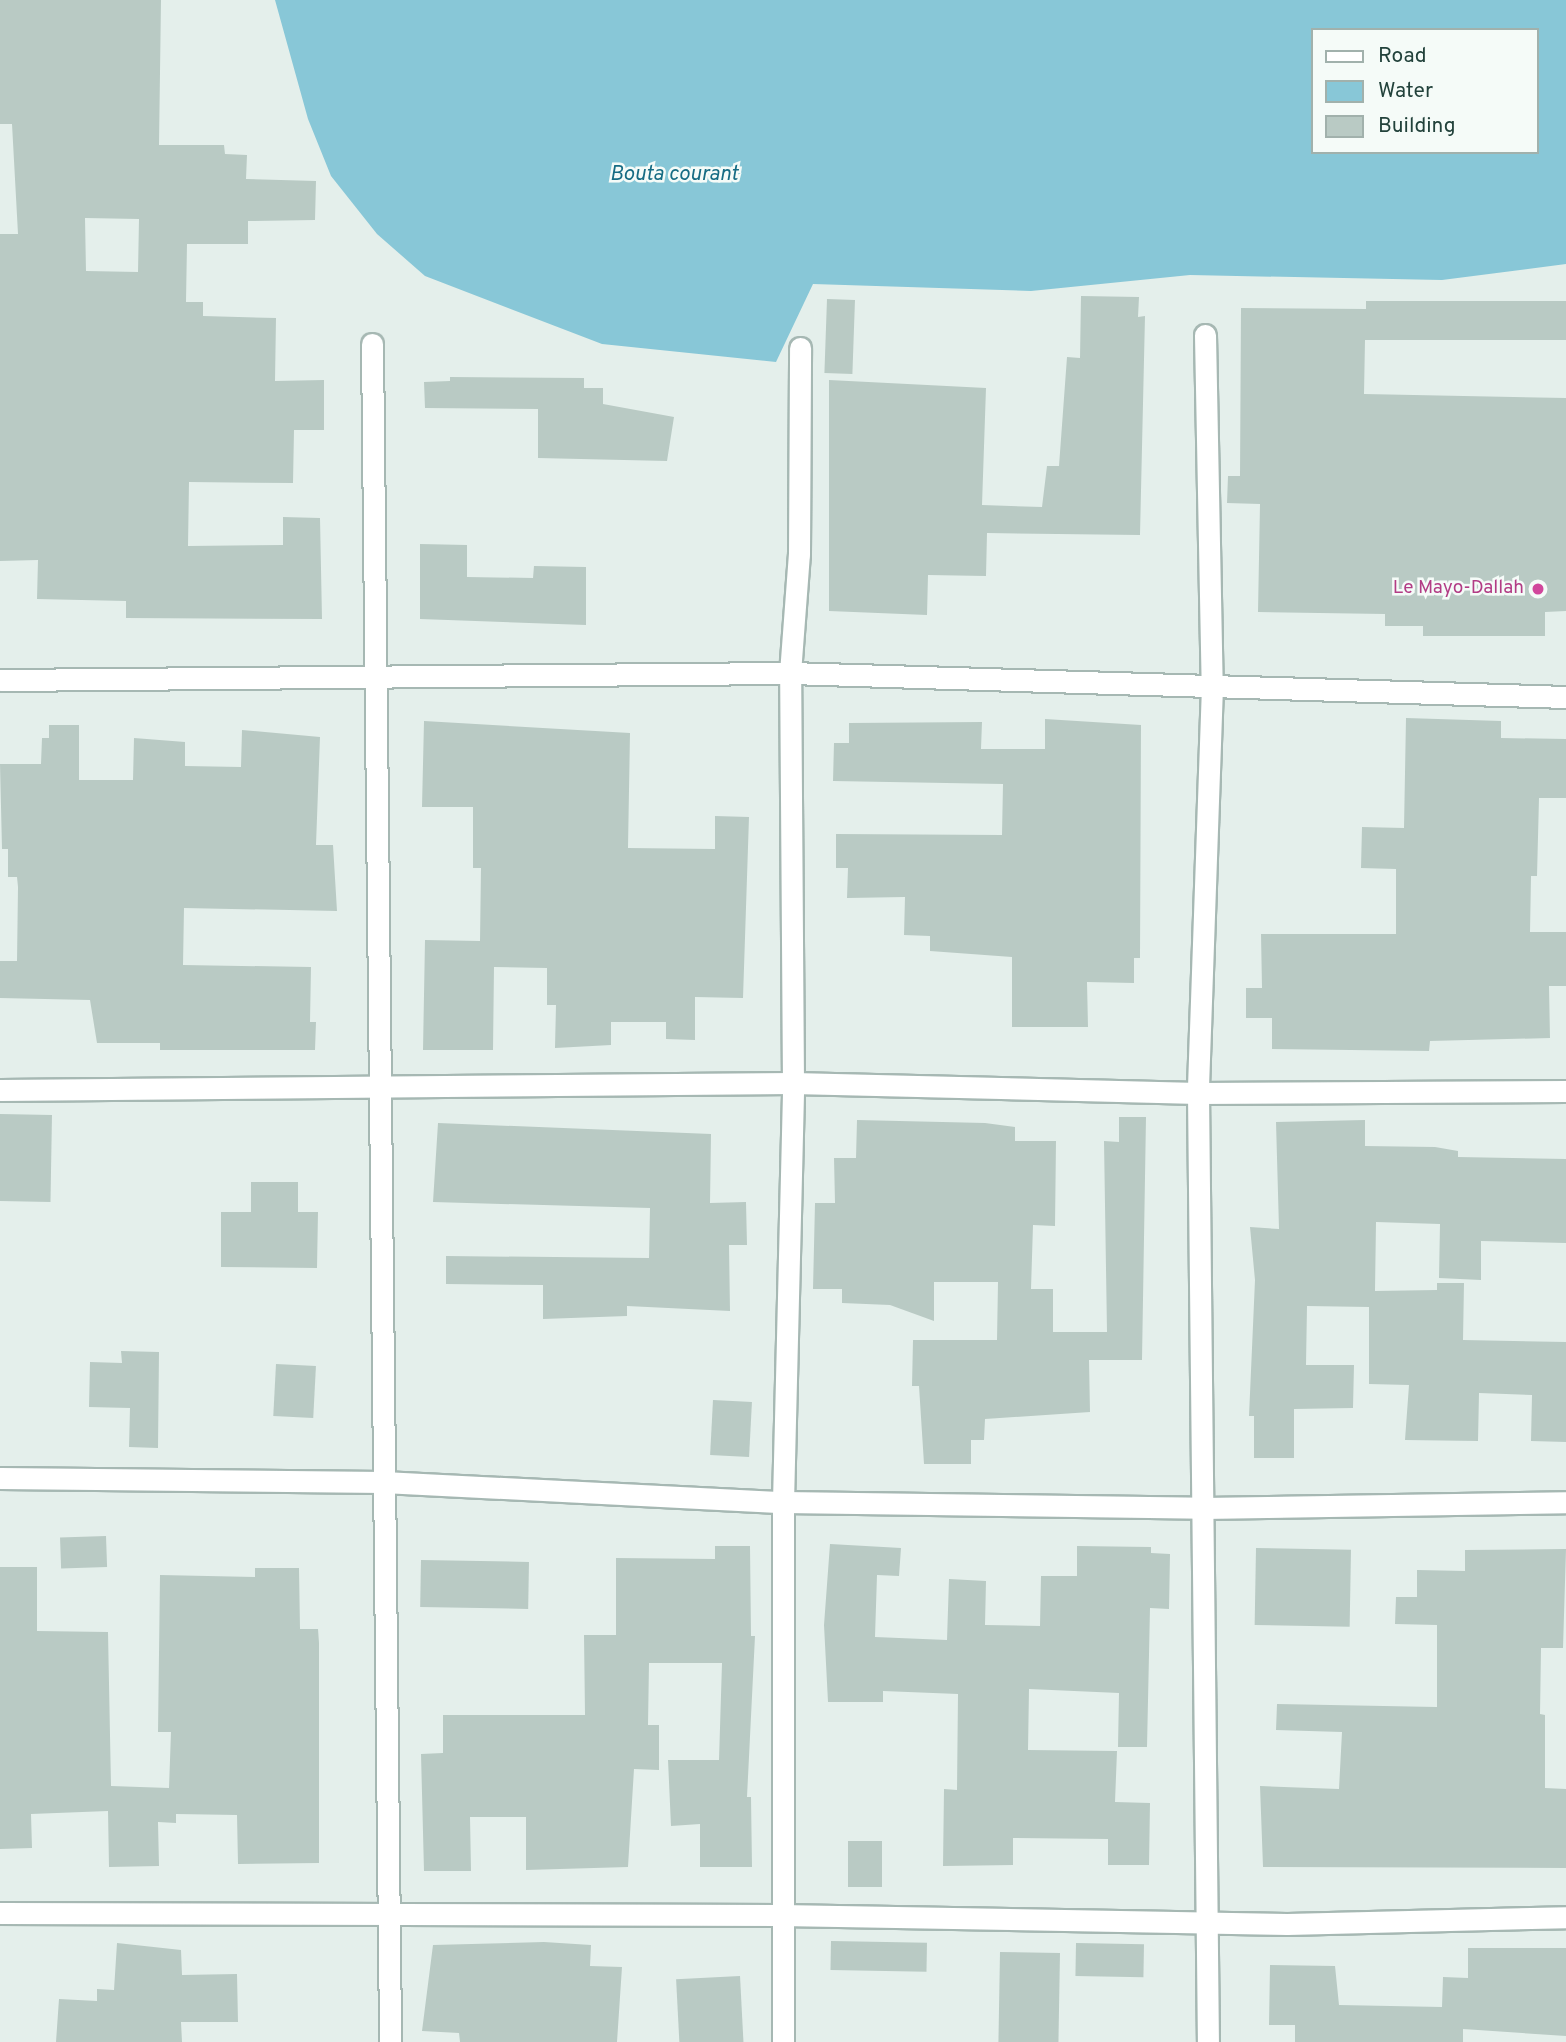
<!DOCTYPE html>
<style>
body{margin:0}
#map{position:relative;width:1566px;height:2042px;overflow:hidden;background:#e4efeb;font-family:Overpass,sans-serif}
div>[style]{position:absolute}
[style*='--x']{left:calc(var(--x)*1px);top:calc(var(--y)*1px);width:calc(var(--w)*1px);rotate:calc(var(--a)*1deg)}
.water>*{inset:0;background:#88c7d7}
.building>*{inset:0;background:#b9cac4;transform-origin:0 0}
.roads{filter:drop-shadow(2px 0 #a6b8b3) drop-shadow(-2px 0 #a6b8b3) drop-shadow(0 2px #a6b8b3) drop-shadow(0 -2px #a6b8b3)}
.minor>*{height:21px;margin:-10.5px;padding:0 10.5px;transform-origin:10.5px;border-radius:10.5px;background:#fff}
.dots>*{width:19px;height:19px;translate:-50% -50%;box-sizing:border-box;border:4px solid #f5fbf8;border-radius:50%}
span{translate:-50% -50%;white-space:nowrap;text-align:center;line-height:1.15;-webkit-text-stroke:5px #f5fbf8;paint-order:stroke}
.hotel-label{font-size:19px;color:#b23c85}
.right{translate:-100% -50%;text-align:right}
.water-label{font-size:21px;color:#166c84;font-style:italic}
.legend{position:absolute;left:1311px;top:28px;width:228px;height:126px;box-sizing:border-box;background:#f5fbf8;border:2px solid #a1b1ac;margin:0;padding:9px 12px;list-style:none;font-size:21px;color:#22423b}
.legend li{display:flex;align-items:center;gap:14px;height:35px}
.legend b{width:35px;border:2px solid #a1b1ac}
</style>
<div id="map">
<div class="water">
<div style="clip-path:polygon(evenodd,275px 0,1566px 0,1566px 264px,1442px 280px,1190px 275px,1031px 291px,813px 284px,776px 362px,602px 344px,425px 276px,377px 234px,331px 176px,308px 119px,275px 0,1312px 30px,1536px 30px,1536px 152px,1312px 152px,1312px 30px)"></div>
</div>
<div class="building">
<div style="clip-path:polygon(evenodd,0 0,161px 0,159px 145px,224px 145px,225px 154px,247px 155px,246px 179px,316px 181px,315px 220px,248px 221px,248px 244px,187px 244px,186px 302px,203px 302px,203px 316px,276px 318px,275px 381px,324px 380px,324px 430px,294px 430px,293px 483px,189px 482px,188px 546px,283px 545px,283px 517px,320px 518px,322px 619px,126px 618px,126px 601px,37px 599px,38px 560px,0 561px,0 234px,18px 234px,12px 124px,0 124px,0 0,85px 218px,139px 219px,138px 272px,86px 271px,85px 218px)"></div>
<div style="clip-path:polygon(1081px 296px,1139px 297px,1138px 317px,1145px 316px,1140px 535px,987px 533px,986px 576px,928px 575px,927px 615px,829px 611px,829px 380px,986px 388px,982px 505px,1042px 507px,1047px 466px,1059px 466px,1067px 357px,1080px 358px)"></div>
<div style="left:827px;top:299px;width:28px;height:74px;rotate:2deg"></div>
<div style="clip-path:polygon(1366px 301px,1566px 301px,1566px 340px,1365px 340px,1364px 394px,1566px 398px,1566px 611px,1545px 612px,1545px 636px,1423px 636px,1423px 626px,1385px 626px,1385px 614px,1258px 612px,1260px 504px,1227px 503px,1228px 476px,1240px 476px,1241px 308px,1366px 309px)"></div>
<div style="clip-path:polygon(450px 377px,584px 378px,584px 388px,603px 388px,603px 404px,674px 417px,667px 461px,538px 458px,538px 409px,425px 408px,424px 382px,450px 381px)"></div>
<div style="clip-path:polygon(420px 544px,467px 545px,467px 577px,533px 578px,534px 566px,586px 567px,586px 625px,420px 619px)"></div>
<div style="clip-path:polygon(1406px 718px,1501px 721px,1501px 738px,1566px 739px,1566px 798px,1539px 798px,1537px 876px,1531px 876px,1530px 932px,1566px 932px,1566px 986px,1549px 986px,1550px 1038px,1430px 1041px,1429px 1051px,1272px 1049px,1272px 1018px,1246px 1018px,1246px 988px,1262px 988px,1261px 934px,1396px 934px,1396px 869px,1361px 868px,1362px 827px,1404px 828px)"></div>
<div style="clip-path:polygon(1045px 719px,1141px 725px,1140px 958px,1134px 958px,1134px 983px,1087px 982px,1088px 1027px,1012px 1027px,1012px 957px,930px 951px,930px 936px,904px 935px,905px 897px,847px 898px,848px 868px,836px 868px,836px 834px,1002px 835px,1003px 784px,833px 781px,834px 743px,849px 743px,849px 723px,982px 722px,981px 749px,1045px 749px)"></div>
<div style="clip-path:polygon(424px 721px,630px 733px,628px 848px,715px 849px,715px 816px,749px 817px,743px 998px,695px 997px,695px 1040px,666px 1039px,666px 1022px,611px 1022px,611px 1045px,555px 1048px,556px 1005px,547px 1005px,547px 968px,494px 967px,493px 1050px,423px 1050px,425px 940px,480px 941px,481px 868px,473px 868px,473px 807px,422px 807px)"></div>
<div style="clip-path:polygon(49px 725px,79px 725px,79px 780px,133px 780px,134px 738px,185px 742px,185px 766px,241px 767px,242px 730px,320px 737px,316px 845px,333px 845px,337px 911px,184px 908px,183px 965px,311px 967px,310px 1022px,316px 1022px,315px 1050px,160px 1050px,160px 1043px,97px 1043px,90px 1000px,0 998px,0 961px,17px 961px,18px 887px,17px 877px,8px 877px,8px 849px,2px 849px,0 764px,41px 764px,42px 738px,49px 738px)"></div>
<div style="left:0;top:1114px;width:52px;height:87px;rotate:1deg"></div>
<div style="clip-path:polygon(1119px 1117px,1146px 1117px,1142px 1360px,1089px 1360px,1090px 1412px,985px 1419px,984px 1440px,971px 1440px,971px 1464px,924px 1464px,919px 1386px,912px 1386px,913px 1340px,997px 1340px,998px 1282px,934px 1282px,934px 1321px,890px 1305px,842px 1303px,842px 1289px,813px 1289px,815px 1203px,835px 1203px,834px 1158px,856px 1158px,857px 1120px,985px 1123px,1015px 1127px,1015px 1141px,1056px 1141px,1055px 1226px,1033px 1225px,1031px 1289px,1053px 1289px,1053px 1332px,1107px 1332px,1104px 1141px,1119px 1142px)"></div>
<div style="clip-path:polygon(1365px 1120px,1365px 1146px,1435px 1147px,1458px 1151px,1458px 1157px,1566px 1159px,1566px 1243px,1481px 1241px,1481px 1280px,1439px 1278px,1440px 1224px,1376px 1222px,1375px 1291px,1437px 1290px,1437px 1283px,1464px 1283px,1463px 1340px,1566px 1342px,1566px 1442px,1531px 1441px,1532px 1395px,1479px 1393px,1478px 1441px,1405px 1440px,1409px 1385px,1369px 1384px,1369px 1307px,1307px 1306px,1306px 1365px,1354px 1365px,1353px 1408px,1294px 1409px,1294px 1458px,1254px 1458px,1254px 1416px,1249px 1416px,1255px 1280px,1250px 1227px,1279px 1229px,1276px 1122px)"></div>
<div style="clip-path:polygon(438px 1123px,711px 1134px,710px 1203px,746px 1202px,747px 1245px,729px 1245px,730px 1311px,627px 1306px,627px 1316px,543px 1319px,543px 1285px,446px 1284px,446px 1256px,649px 1258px,650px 1208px,433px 1202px)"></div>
<div style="clip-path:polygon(251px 1182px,298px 1182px,298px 1212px,318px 1212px,317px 1268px,221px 1267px,221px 1212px,251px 1212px)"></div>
<div style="clip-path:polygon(121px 1351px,159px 1352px,158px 1448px,129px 1447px,130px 1408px,89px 1407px,90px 1362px,122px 1363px)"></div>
<div style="left:276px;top:1364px;width:40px;height:52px;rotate:3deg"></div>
<div style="left:713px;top:1400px;width:39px;height:55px;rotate:3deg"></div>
<div style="left:106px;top:1536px;width:31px;height:46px;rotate:88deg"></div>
<div style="clip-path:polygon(830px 1544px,901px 1548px,899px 1576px,877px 1575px,875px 1637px,947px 1640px,949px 1579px,986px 1581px,985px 1625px,1040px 1626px,1041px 1576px,1077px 1576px,1077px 1546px,1151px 1547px,1151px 1553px,1170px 1554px,1169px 1609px,1150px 1608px,1147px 1747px,1118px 1747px,1119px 1693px,1029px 1689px,1028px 1750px,1117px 1751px,1115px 1802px,1150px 1803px,1149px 1865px,1108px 1865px,1108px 1839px,1013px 1838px,1013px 1865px,943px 1866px,944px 1789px,957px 1790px,958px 1694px,883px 1691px,883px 1702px,828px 1702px,824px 1625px)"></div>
<div style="clip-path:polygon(715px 1546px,750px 1546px,751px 1636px,755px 1636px,747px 1797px,751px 1797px,752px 1867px,700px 1867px,700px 1824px,671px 1826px,668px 1760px,719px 1760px,722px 1663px,649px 1663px,648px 1725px,659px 1725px,659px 1770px,634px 1769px,628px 1867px,526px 1870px,526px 1817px,470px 1817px,471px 1871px,424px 1871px,421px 1754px,443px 1753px,443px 1715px,585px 1715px,584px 1635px,616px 1635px,616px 1558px,715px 1559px)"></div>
<div style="left:1256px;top:1548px;width:95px;height:77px;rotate:1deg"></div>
<div style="clip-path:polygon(1566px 1549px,1563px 1648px,1541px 1648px,1540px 1714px,1545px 1715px,1545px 1788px,1566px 1789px,1566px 1868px,1263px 1867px,1260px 1786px,1339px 1789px,1342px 1732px,1276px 1730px,1277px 1704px,1437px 1707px,1437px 1625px,1395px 1624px,1396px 1597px,1417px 1597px,1417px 1570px,1465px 1571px,1465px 1550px)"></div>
<div style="left:421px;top:1560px;width:108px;height:47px;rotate:1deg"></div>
<div style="clip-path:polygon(0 1567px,37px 1567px,37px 1631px,108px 1632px,111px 1786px,169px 1788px,171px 1732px,158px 1732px,160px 1575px,255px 1577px,255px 1568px,299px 1568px,300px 1629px,318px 1629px,319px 1643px,319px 1863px,238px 1864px,237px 1815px,176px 1814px,176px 1823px,158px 1822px,159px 1866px,109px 1867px,108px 1811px,31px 1814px,32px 1848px,0 1849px)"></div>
<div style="left:848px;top:1841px;width:34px;height:46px"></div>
<div style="left:831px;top:1941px;width:96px;height:29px;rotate:1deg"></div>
<div style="clip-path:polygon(544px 1942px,591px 1945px,590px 1966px,622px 1967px,617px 2042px,460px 2042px,459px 2033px,422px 2031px,433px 1945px)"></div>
<div style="clip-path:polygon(117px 1943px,181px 1950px,182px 1975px,237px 1974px,238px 2022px,181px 2022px,182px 2042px,56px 2042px,59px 1999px,97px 2001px,97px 1989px,114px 1990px)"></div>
<div style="left:1076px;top:1943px;width:68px;height:33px;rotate:1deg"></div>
<div style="clip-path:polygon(1468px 1948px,1566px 1948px,1566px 2036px,1463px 2029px,1463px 2042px,1295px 2042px,1295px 2025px,1269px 2025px,1270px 1965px,1335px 1966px,1339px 2005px,1442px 2007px,1443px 1977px,1468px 1978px)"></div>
<div style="left:1000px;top:1952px;width:60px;height:90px;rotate:1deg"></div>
<div style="left:740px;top:1976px;width:66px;height:64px;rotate:87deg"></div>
</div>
<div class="roads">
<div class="minor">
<div style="--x:1205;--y:335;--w:351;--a:88.9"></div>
<div style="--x:1212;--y:686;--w:407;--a:92"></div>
<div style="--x:1198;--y:1093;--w:949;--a:89.4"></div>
<div style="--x:372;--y:344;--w:1698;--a:89.39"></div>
<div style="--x:0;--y:680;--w:790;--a:-0.51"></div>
<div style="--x:790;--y:673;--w:776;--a:1.77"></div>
<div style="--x:0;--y:1090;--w:793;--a:-0.51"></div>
<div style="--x:793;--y:1083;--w:405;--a:1.4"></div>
<div style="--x:1198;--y:1093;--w:368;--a:-0.3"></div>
<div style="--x:0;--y:1478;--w:383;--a:0.6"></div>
<div style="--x:383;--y:1482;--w:400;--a:2.9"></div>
<div style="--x:783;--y:1502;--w:420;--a:0.8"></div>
<div style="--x:1203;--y:1508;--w:363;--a:-0.9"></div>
<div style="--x:0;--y:1913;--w:780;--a:0.15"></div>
<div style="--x:780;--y:1915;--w:507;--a:1.02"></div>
<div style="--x:1287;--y:1924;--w:279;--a:-1.4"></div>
<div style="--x:783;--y:2042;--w:540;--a:-90"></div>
<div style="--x:783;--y:1502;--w:419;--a:-88.6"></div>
<div style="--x:793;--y:1083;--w:410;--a:-90.4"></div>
<div style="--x:790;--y:673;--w:119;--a:-85.7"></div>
<div style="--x:799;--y:554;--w:206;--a:-89.7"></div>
</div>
</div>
<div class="dots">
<div style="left:1538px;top:589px;background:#d1479c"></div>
</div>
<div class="hotel-label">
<span class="right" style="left:1524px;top:589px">Le Mayo-Dallah</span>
</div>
<div class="water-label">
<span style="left:674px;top:175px">Bouta courant</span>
</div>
<ul class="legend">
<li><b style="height:9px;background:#fff"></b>Road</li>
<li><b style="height:19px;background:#88c7d7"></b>Water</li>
<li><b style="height:19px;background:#b9cac4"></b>Building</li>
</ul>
</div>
